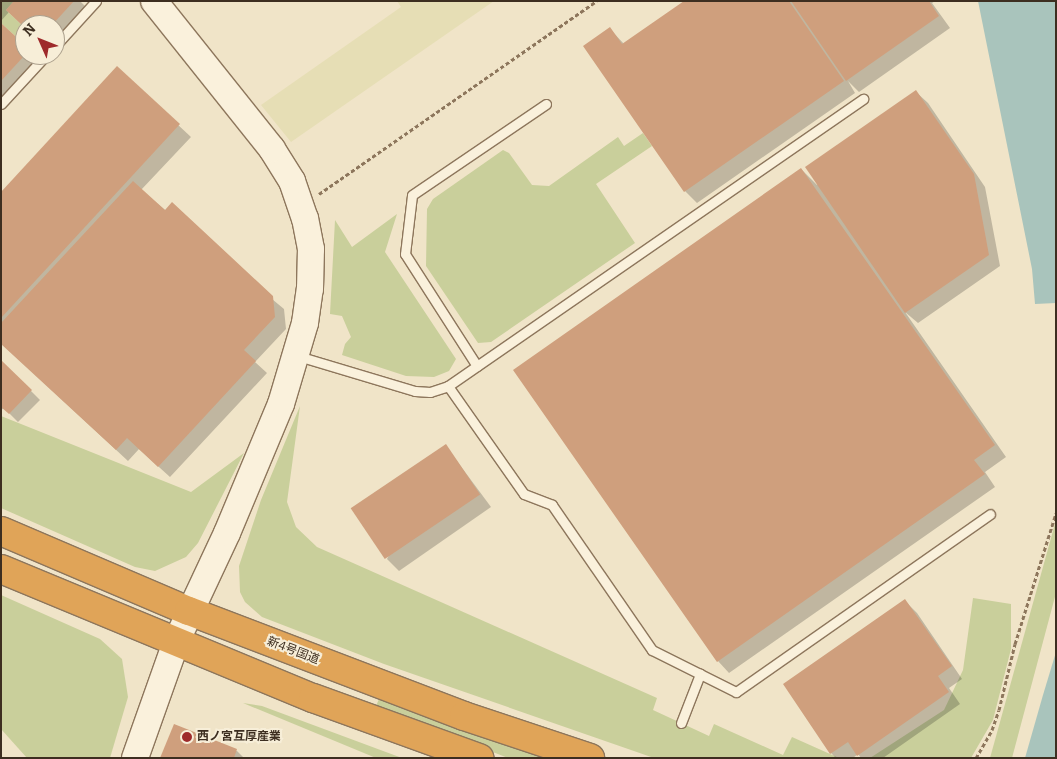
<!DOCTYPE html>
<meta charset="utf-8">
<style>
body{margin:0}
#map{position:relative;width:1057px;height:759px;overflow:hidden;background:#f0e4c8;font-family:Bitter,"Noto Sans JP",serif}
div>[style]{position:absolute}
[style*='--x']{left:calc(var(--x)*1px);top:calc(var(--y)*1px);width:calc(var(--w)*1px);rotate:calc(var(--a)*1deg)}
.farmland>*{inset:0;background:#e6deb5}
.green>*{inset:0;background:#c9cf9b}
.water>*{inset:0;background:#a9c4bc}
.shadow>*{inset:0;background:#0003}
.building>*{inset:0;background:#cf9f7d;transform-origin:0 0}
.path>*{height:3px;margin-top:-1.5px;transform-origin:0;background:repeating-linear-gradient(90deg,#8d765c 0 4px,transparent 0 6.5px)}
.roads{filter:drop-shadow(1px 0 #8d765c) drop-shadow(-1px 0 #8d765c) drop-shadow(0 1px #8d765c) drop-shadow(0 -1px #8d765c)}
.lane>*{height:9px;margin:-4.5px;padding:0 4.5px;transform-origin:4.5px;border-radius:4.5px;background:#faf1dc}
.secondary>*{height:26px;margin:-13px;padding:0 13px;transform-origin:13px;border-radius:13px;background:#faf1dc}
.highway>*{height:28px;margin:-14px;padding:0 14px;transform-origin:14px;border-radius:14px;background:#e0a458}
.dots>*{width:14px;height:14px;translate:-50% -50%;box-sizing:border-box;border:2px solid #f7eed8;border-radius:50%}
span{translate:-50% -50%;white-space:nowrap;text-align:center;line-height:1.15;-webkit-text-stroke:4px #f7eed8;paint-order:stroke}
.street-label{font-size:12px;color:#3d2e20}
.poi-label{font-size:12px;color:#3d2e20;font-weight:700}
.left{translate:0 -50%;text-align:left}
.frame{position:absolute;inset:0;border:2px solid #3d2e20;pointer-events:none}
.north{position:absolute;left:15px;top:15px;width:50px;height:50px;box-sizing:border-box;background:#f7eed8;border:1px solid #ada18e;border-radius:50%;rotate:314deg;font-size:14px;font-weight:700;line-height:20px;text-align:center;color:#3d2e20}
.north::after{content:'';display:block;margin:auto;width:18px;height:22px;background:#9e2a2b;clip-path:polygon(50% 0,100% 100%,50% 72%,0 100%)}
</style>
<div id="map">
<div class="farmland">
<div style="clip-path:polygon(397px 1px,494px 1px,291px 142px,261px 105px,401px 7px)"></div>
</div>
<div class="green">
<div style="clip-path:polygon(1px 1px,14px 1px,6px 10px,25px 28px,25px 45px,1px 23px)"></div>
<div style="clip-path:polygon(643px 133px,652px 146px,596px 184px,635px 243px,491px 342px,478px 343px,426px 266px,427px 209px,433px 199px,503px 150px,509px 153px,532px 185px,549px 186px,618px 137px,624px 146px)"></div>
<div style="clip-path:polygon(397px 214px,385px 252px,456px 359px,449px 371px,434px 377px,406px 376px,342px 355px,345px 344px,351px 337px,342px 316px,330px 314px,335px 220px,352px 247px)"></div>
<div style="clip-path:polygon(300px 406px,287px 502px,296px 527px,317px 547px,657px 698px,653px 710px,709px 736px,714px 724px,783px 755px,792px 737px,839px 758px,654px 758px,384px 664px,262px 617px,245px 602px,240px 592px,239px 566px,261px 500px)"></div>
<div style="clip-path:polygon(1px 416px,191px 492px,244px 453px,198px 543px,186px 557px,155px 571px,135px 567px,1px 508px)"></div>
<div style="clip-path:polygon(1056px 520px,1056px 593px,1012px 758px,990px 758px)"></div>
<div style="clip-path:polygon(1px 595px,100px 639px,122px 659px,128px 697px,110px 758px,27px 758px,1px 729px)"></div>
<div style="clip-path:polygon(973px 598px,1011px 604px,1011px 649px,993px 720px,971px 758px,870px 758px,944px 710px,963px 670px)"></div>
<div style="clip-path:polygon(379px 699px,514px 745px,555px 758px,508px 758px,376px 706px)"></div>
<div style="clip-path:polygon(243px 703px,262px 706px,402px 758px,376px 758px)"></div>
</div>
<div class="water">
<div style="clip-path:polygon(978px 1px,1056px 1px,1056px 303px,1035px 304px,1032px 269px)"></div>
<div style="clip-path:polygon(1056px 652px,1056px 758px,1025px 758px,1043px 695px)"></div>
</div>
<div class="shadow">
<div style="clip-path:polygon(1px 1px,80px 1px,86px 7px,55px 40px,55px 25px,25px 27px,9px 12px,1px 21px)"></div>
<div style="clip-path:polygon(686px 1px,935px 1px,932px 3px,950px 28px,859px 92px,848px 81px,855px 93px,697px 203px,685px 191px,585px 46px,610px 29px,624px 44px)"></div>
<div style="clip-path:polygon(1px 24px,25px 46px,25px 55px,34px 55px,38px 59px,1px 98px)"></div>
<div style="clip-path:polygon(117px 68px,191px 137px,141px 190px,284px 309px,286px 329px,255px 362px,267px 373px,170px 477px,139px 449px,128px 461px,1px 343px,1px 193px)"></div>
<div style="clip-path:polygon(916px 92px,928px 103px,985px 187px,1000px 266px,918px 323px,905px 312px,1006px 457px,985px 472px,995px 487px,729px 673px,718px 661px,801px 169px,817px 185px)"></div>
<div style="clip-path:polygon(1px 361px,40px 400px,18px 422px,4px 408px,1px 410px)"></div>
<div style="clip-path:polygon(445px 445px,491px 507px,399px 571px,387px 559px)"></div>
<div style="clip-path:polygon(905px 601px,917px 613px,962px 679px,949px 688px,960px 704px,883px 758px,861px 758px,858px 754px,853px 758px,836px 758px,831px 753px)"></div>
<div style="clip-path:polygon(175px 725px,237px 751px,244px 758px,161px 758px)"></div>
</div>
<div class="building">
<div style="clip-path:polygon(14px 1px,74px 1px,52px 25px,25px 25px,25px 28px,6px 10px)"></div>
<div style="clip-path:polygon(684px 1px,789px 1px,844px 81px,684px 192px,583px 46px,610px 27px,622px 44px)"></div>
<div style="clip-path:polygon(791px 1px,929px 1px,939px 16px,846px 81px)"></div>
<div style="clip-path:polygon(1px 23px,25px 45px,25px 55px,1px 81px)"></div>
<div style="clip-path:polygon(117px 66px,180px 124px,1px 318px,1px 192px)"></div>
<div style="clip-path:polygon(916px 90px,974px 174px,989px 255px,905px 313px,805px 167px)"></div>
<div style="clip-path:polygon(801px 168px,995px 445px,974px 460px,985px 474px,717px 662px,513px 370px)"></div>
<div style="clip-path:polygon(133px 181px,165px 210px,172px 202px,273px 296px,275px 317px,244px 350px,256px 361px,158px 467px,127px 438px,116px 450px,1px 344px,1px 323px)"></div>
<div style="clip-path:polygon(1px 360px,32px 390px,9px 414px,1px 407px)"></div>
<div style="left:446px;top:444px;width:61px;height:115px;rotate:56deg"></div>
<div style="clip-path:polygon(905px 599px,952px 666px,938px 676px,949px 692px,857px 756px,848px 742px,830px 754px,783px 684px)"></div>
<div style="clip-path:polygon(174px 724px,237px 749px,234px 758px,160px 758px)"></div>
</div>
<div class="path">
<div style="--x:319;--y:194;--w:338;--a:-34.8"></div>
<div style="--x:976;--y:758;--w:32;--a:-60"></div>
<div style="--x:992;--y:730;--w:21;--a:-71"></div>
<div style="--x:999;--y:710;--w:68;--a:-76.4"></div>
<div style="--x:1015;--y:644;--w:137;--a:-72.6"></div>
</div>
<div class="roads">
<div class="lane">
<div style="--x:55;--y:46;--w:61;--a:-47.7"></div>
<div style="--x:1;--y:104;--w:67;--a:-47.4"></div>
<div style="--x:298;--y:356;--w:122;--a:16.7"></div>
<div style="--x:415;--y:391;--w:15;--a:4"></div>
<div style="--x:430;--y:392;--w:19;--a:-18"></div>
<div style="--x:448;--y:386;--w:505;--a:-34.67"></div>
<div style="--x:477;--y:366;--w:133;--a:-122.7"></div>
<div style="--x:405;--y:254;--w:59;--a:-83.2"></div>
<div style="--x:412;--y:195;--w:162;--a:-34.2"></div>
<div style="--x:448;--y:386;--w:132;--a:54.9"></div>
<div style="--x:524;--y:494;--w:30;--a:21"></div>
<div style="--x:552;--y:505;--w:176;--a:55.4"></div>
<div style="--x:652;--y:650;--w:94;--a:26.6"></div>
<div style="--x:736;--y:692;--w:310;--a:-35"></div>
<div style="--x:681;--y:723;--w:53;--a:-68.8"></div>
</div>
<div class="secondary">
<div style="--x:135;--y:758;--w:123;--a:-70.5"></div>
<div style="--x:176;--y:642;--w:120;--a:-64.9"></div>
<div style="--x:227;--y:533;--w:140;--a:-67.3"></div>
<div style="--x:281;--y:404;--w:84;--a:-73.5"></div>
<div style="--x:305;--y:323;--w:34;--a:-82"></div>
<div style="--x:310;--y:289;--w:40;--a:-88.6"></div>
<div style="--x:311;--y:249;--w:31;--a:-101"></div>
<div style="--x:305;--y:219;--w:40;--a:-108.9"></div>
<div style="--x:292;--y:181;--w:38;--a:-122"></div>
<div style="--x:272;--y:149;--w:189;--a:-128.6"></div>
</div>
<div class="highway">
<div style="--x:1;--y:531;--w:204;--a:23.1"></div>
<div style="--x:189;--y:611;--w:294;--a:20.9"></div>
<div style="--x:464;--y:716;--w:133;--a:18.4"></div>
<div style="--x:1;--y:569;--w:338;--a:22.5"></div>
<div style="--x:313;--y:698;--w:177;--a:19.9"></div>
</div>
</div>
<div class="dots">
<div style="left:187px;top:737px;background:#9e2a2b"></div>
</div>
<div class="street-label">
<span style="left:293px;top:651px;rotate:21deg">新4号国道</span>
</div>
<div class="poi-label">
<span class="left" style="left:197px;top:737px">西ノ宮互厚産業</span>
</div>
<div class="frame"></div>
<div class="north">N</div>
</div>
